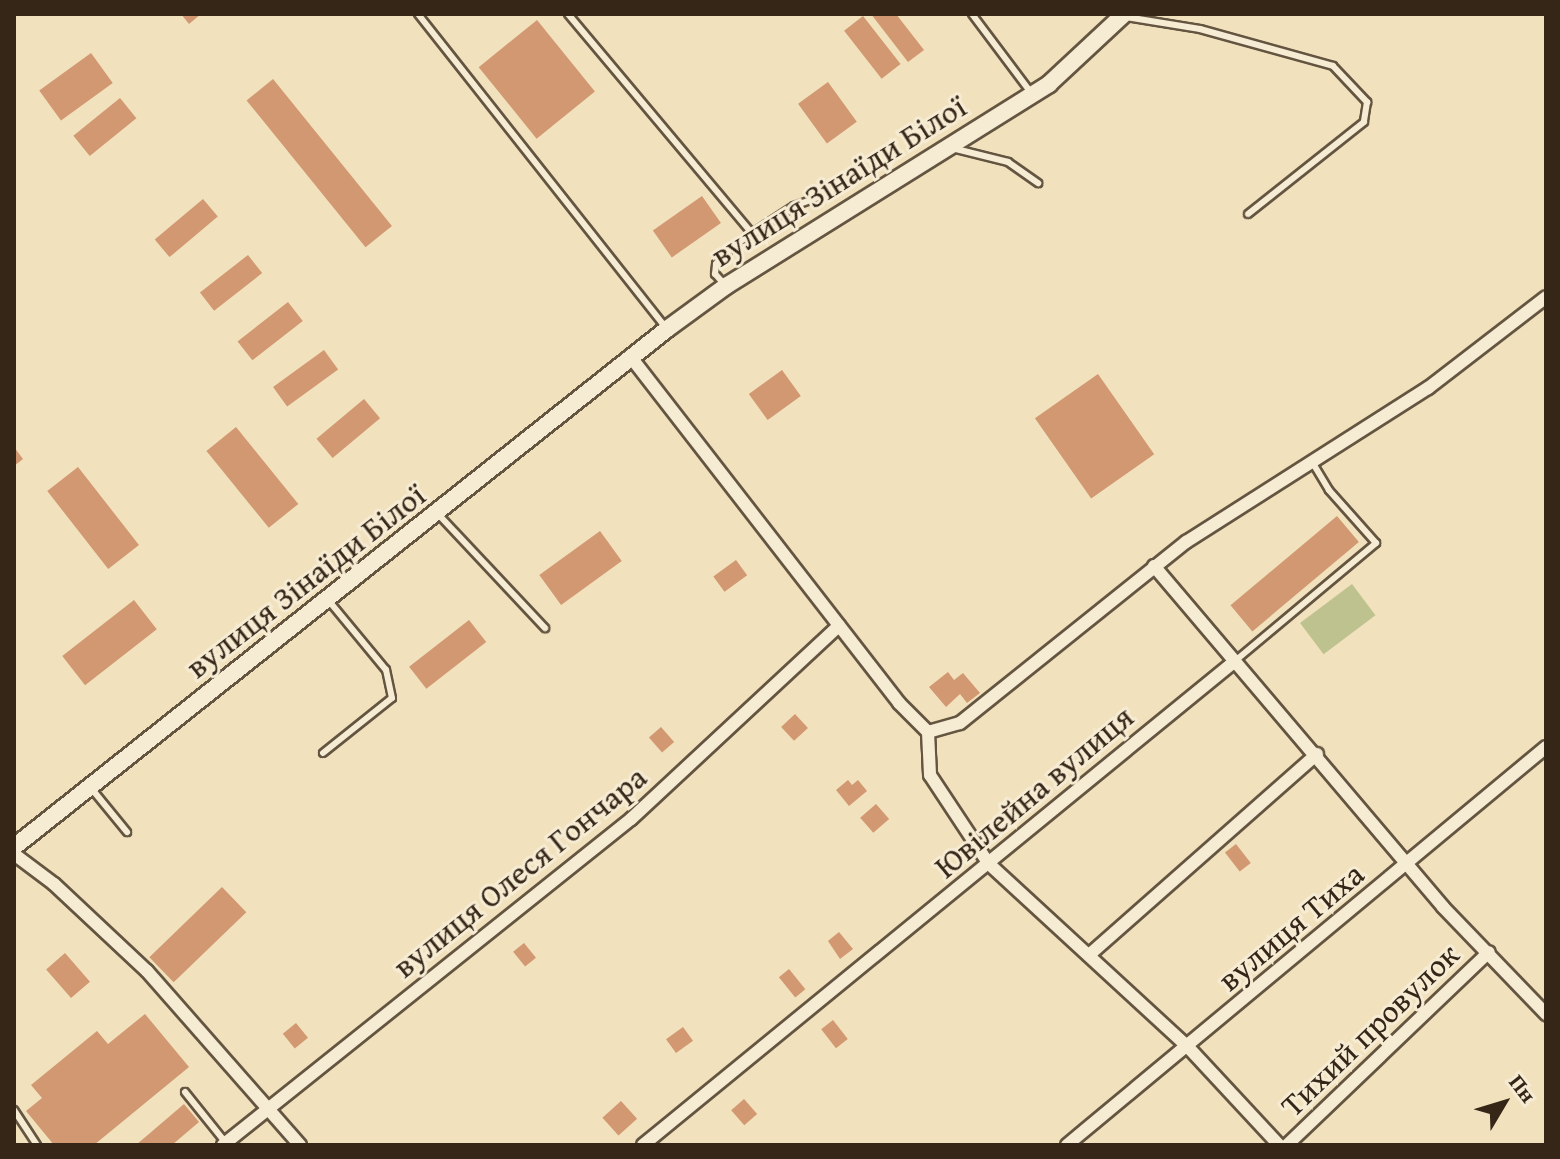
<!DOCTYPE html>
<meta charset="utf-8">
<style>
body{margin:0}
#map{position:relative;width:1560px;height:1159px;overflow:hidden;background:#f1e1bd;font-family:"Gentium Book Plus",serif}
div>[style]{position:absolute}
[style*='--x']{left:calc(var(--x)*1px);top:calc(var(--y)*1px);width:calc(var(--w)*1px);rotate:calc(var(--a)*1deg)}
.green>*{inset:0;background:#bec28e;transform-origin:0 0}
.building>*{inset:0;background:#d19871;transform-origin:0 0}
.roads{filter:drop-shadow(2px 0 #645541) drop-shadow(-2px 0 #645541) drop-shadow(0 2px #645541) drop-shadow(0 -2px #645541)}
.lane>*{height:6px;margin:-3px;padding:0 3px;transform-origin:3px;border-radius:3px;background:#f6ecd4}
.street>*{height:12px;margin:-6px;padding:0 6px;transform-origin:6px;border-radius:6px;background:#f6ecd4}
.secondary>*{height:16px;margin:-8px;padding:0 8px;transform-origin:8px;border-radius:8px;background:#f6ecd4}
span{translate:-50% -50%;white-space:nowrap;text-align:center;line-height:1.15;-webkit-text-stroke:6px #f6ecd4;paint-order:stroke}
.street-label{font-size:32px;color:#352618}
.frame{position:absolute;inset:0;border:16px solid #352618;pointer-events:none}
.north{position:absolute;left:1464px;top:1063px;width:80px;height:80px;-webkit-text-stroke:6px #f6ecd4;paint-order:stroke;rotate:52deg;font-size:22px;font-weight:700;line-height:32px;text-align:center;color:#352618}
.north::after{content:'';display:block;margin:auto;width:28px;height:36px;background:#352618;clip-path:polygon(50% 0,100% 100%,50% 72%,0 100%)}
</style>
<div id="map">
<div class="green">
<div style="left:1352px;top:584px;width:39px;height:65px;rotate:53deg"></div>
</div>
<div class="building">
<div style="clip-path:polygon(181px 14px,201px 14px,189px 24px)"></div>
<div style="clip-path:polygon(871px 14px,896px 14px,924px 50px,908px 62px)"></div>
<div style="left:863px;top:16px;width:61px;height:24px;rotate:52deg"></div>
<div style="left:537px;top:20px;width:92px;height:75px;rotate:51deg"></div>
<div style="left:91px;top:53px;width:37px;height:64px;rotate:54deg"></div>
<div style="left:273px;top:79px;width:189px;height:34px;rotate:51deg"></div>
<div style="left:828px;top:82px;width:49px;height:37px;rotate:54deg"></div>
<div style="left:120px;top:98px;width:26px;height:60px;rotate:51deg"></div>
<div style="left:702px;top:196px;width:33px;height:60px;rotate:55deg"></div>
<div style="left:203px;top:199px;width:23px;height:63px;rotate:50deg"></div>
<div style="left:248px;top:255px;width:23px;height:61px;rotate:52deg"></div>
<div style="left:288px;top:302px;width:24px;height:64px;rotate:52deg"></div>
<div style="left:324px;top:350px;width:24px;height:63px;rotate:54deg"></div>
<div style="left:782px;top:370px;width:32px;height:41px;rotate:54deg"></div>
<div style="left:1098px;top:374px;width:98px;height:77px;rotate:55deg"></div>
<div style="left:364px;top:399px;width:25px;height:62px;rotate:50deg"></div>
<div style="left:236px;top:427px;width:99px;height:38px;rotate:51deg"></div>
<div style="clip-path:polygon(14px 447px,23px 459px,14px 466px)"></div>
<div style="left:78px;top:467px;width:99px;height:39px;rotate:52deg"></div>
<div style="left:1337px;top:516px;width:34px;height:139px;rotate:50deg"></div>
<div style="left:600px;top:531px;width:37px;height:75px;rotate:54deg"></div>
<div style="left:736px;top:560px;width:19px;height:28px;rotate:54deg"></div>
<div style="left:134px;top:600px;width:37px;height:91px;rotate:52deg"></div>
<div style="left:469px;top:620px;width:28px;height:76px;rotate:52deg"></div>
<div style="clip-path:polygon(948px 672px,954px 680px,963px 673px,980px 693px,967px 703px,960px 694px,946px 707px,929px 687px)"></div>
<div style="left:795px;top:714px;width:19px;height:19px;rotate:47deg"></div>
<div style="left:661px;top:727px;width:20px;height:16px;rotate:49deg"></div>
<div style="clip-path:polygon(848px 780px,852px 785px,858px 780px,867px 791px,849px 806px,836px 790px)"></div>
<div style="left:876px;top:804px;width:20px;height:21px;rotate:49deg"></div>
<div style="left:1236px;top:844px;width:24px;height:14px;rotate:52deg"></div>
<div style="left:222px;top:887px;width:35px;height:101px;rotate:46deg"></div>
<div style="clip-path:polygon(839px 932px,853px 949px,840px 959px,828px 941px)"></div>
<div style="left:524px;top:943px;width:19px;height:14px;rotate:51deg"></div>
<div style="left:65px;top:953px;width:38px;height:25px;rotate:49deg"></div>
<div style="left:789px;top:969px;width:26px;height:13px;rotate:51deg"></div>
<div style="clip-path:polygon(145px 1014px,189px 1067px,94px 1145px,54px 1145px,26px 1111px,42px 1098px,31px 1085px,97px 1031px,108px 1044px)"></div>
<div style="left:833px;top:1020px;width:24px;height:15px;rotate:52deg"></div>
<div style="left:296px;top:1023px;width:19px;height:17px;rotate:51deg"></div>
<div style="left:683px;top:1027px;width:17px;height:21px;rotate:54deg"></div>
<div style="left:744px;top:1099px;width:20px;height:17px;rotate:49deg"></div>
<div style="left:621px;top:1101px;width:24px;height:25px;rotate:48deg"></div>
<div style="clip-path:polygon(184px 1104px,199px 1122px,172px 1145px,136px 1145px)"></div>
</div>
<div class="roads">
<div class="lane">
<div style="--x:418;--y:14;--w:402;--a:51.7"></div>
<div style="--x:568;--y:14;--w:286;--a:50"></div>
<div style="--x:972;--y:14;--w:100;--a:53.1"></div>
<div style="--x:1126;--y:17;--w:75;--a:9.2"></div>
<div style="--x:1200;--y:29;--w:138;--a:15.5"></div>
<div style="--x:1333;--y:66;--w:50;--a:46.6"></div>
<div style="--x:1367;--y:102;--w:20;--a:99"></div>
<div style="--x:1364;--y:122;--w:148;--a:141.6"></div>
<div style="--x:952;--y:148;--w:58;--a:14"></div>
<div style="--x:1008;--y:162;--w:37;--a:35"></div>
<div style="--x:725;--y:285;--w:15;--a:-132"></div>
<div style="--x:715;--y:274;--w:10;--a:-84"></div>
<div style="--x:716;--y:264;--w:25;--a:-47"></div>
<div style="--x:733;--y:246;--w:73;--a:-33.3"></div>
<div style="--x:794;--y:206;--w:33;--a:-20"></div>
<div style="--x:437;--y:513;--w:158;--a:46.8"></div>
<div style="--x:1235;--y:661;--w:184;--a:-39.9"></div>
<div style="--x:1376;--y:543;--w:71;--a:-131.6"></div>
<div style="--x:1329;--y:490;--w:33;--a:-121"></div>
<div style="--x:323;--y:753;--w:88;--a:-38.6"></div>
<div style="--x:392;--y:698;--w:29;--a:-102"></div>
<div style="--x:386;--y:670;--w:89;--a:-129.6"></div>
<div style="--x:91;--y:788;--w:57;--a:50.7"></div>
<div style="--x:185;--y:1092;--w:64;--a:51.3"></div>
<div style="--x:14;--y:1110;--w:42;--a:56.7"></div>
</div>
<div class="street">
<div style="--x:630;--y:356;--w:439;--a:52.2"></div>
<div style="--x:899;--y:703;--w:41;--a:45"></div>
<div style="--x:1154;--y:566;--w:447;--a:49.7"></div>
<div style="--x:1443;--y:907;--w:149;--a:46.1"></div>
<div style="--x:928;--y:732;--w:33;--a:-16"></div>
<div style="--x:960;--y:723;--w:290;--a:-38.7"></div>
<div style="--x:1186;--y:542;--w:287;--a:-32.5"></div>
<div style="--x:1428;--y:388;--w:149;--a:-37.6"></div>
<div style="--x:928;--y:732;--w:43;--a:87.3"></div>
<div style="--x:930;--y:775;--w:107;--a:56.5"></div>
<div style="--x:989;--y:864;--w:270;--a:42.6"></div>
<div style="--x:1188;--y:1047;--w:134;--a:47.1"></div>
<div style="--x:14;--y:854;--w:50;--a:36.9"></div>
<div style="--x:54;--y:884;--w:127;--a:43.1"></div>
<div style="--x:147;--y:971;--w:232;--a:48.7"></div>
<div style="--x:1089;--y:955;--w:304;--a:-41.4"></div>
<div style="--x:223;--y:1145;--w:522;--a:-38.63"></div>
<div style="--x:631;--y:819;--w:284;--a:-42.9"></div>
<div style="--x:643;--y:1145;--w:765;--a:-39.27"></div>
<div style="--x:1067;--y:1145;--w:623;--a:-39.72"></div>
<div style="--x:1287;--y:1145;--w:279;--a:-43.7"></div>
</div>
<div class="secondary">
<div style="--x:14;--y:847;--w:834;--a:-38.42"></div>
<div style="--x:667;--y:329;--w:73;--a:-36.1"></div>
<div style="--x:726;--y:286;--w:381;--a:-32"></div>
<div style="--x:1049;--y:84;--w:103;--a:-43"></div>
</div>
</div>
<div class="street-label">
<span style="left:839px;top:181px;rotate:-32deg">вулиця Зінаїди Білої</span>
<span style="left:306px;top:581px;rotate:-38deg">вулиця Зінаїди Білої</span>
<span style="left:1034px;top:792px;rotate:-40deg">Ювілейна вулиця</span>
<span style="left:520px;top:872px;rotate:-39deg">вулиця Олеся Гончара</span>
<span style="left:1291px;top:927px;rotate:-40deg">вулиця Тиха</span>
<span style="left:1370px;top:1030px;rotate:-44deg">Тихий провулок</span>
</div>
<div class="frame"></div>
<div class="north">Пн</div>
</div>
